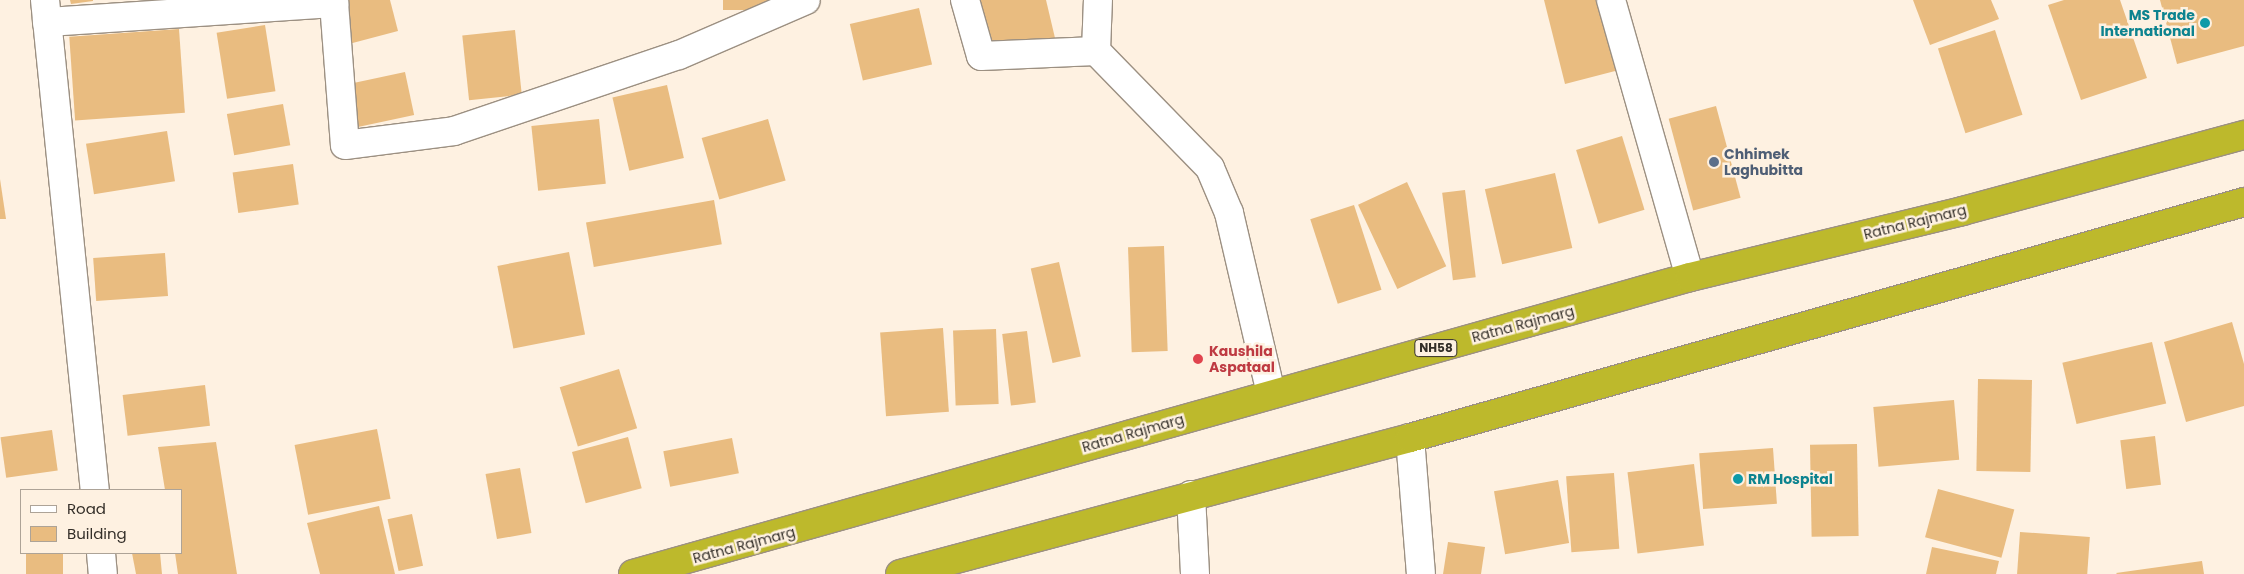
<!DOCTYPE html>
<style>
body{margin:0}
#map{position:relative;width:2244px;height:574px;overflow:hidden;background:#fef1e1;font-family:Poppins,sans-serif}
div>[style]{position:absolute}
[style*='--x']{left:calc(var(--x)*1px);top:calc(var(--y)*1px);width:calc(var(--w)*1px);rotate:calc(var(--a)*1deg)}
.building>*{inset:0;background:#e9bc80;transform-origin:0 0}
.roads{filter:drop-shadow(1px 0 #9c9082) drop-shadow(-1px 0 #9c9082) drop-shadow(0 1px #9c9082) drop-shadow(0 -1px #9c9082)}
.minor>*{height:28px;margin:-14px;padding:0 14px;transform-origin:14px;border-radius:14px;background:#fff}
.highway>*{height:28px;margin:-14px;padding:0 14px;transform-origin:14px;border-radius:14px;background:#bdb92c}
.dots>*{width:14px;height:14px;translate:-50% -50%;box-sizing:border-box;border:2px solid #fef1e1;border-radius:50%}
span{translate:-50% -50%;white-space:nowrap;text-align:center;line-height:1.15;-webkit-text-stroke:5px #fef1e1;paint-order:stroke}
.shield-label span{padding:1px 4px;background:#fef1e1;border:1px solid;border-radius:4px;-webkit-text-stroke-width:0}
.shield-label{font-size:12px;color:#342f29;font-weight:700}
.culture-label{font-size:14px;color:#0d838f;font-weight:700}
.right{translate:-100% -50%;text-align:right}
.left{translate:0 -50%;text-align:left}
.service-label{font-size:14px;color:#4e5e75;font-weight:700}
.street-label{font-size:14px;color:#342f29}
.health-label{font-size:14px;color:#be3a42;font-weight:700}
.legend{position:absolute;left:20px;top:489px;width:162px;height:65px;box-sizing:border-box;background:#fef1e1;border:1px solid #ada397;margin:0;padding:6px 9px;list-style:none;font-size:15px;color:#342f29}
.legend li{display:flex;align-items:center;gap:10px;height:25px}
.legend b{width:25px;border:1px solid #ada397}
</style>
<div id="map">
<div class="building">
<div style="clip-path:polygon(70px 0,93px 0,93px 1px,71px 4px)"></div>
<div style="clip-path:polygon(347px 0,390px 0,398px 31px,345px 45px)"></div>
<div style="left:723px;top:0;width:49px;height:10px"></div>
<div style="clip-path:polygon(975px 0,1046px 0,1055px 38px,988px 53px)"></div>
<div style="clip-path:polygon(1544px 0,1601px 0,1619px 70px,1565px 84px)"></div>
<div style="clip-path:polygon(1913px 0,1991px 0,1999px 19px,1930px 45px)"></div>
<div style="clip-path:polygon(2064px 0,2120px 0,2147px 78px,2081px 100px,2048px 5px)"></div>
<div style="clip-path:polygon(2160px 0,2244px 0,2244px 46px,2177px 64px)"></div>
<div style="left:919px;top:8px;width:58px;height:71px;rotate:77deg"></div>
<div style="left:265px;top:25px;width:67px;height:49px;rotate:81deg"></div>
<div style="left:179px;top:29px;width:84px;height:110px;rotate:86deg"></div>
<div style="left:515px;top:30px;width:65px;height:53px;rotate:84deg"></div>
<div style="left:1995px;top:30px;width:89px;height:60px;rotate:72deg"></div>
<div style="left:405px;top:72px;width:44px;height:61px;rotate:78deg"></div>
<div style="left:667px;top:85px;width:75px;height:56px;rotate:77deg"></div>
<div style="left:283px;top:104px;width:42px;height:57px;rotate:80deg"></div>
<div style="left:1716px;top:106px;width:95px;height:49px;rotate:75deg"></div>
<div style="left:599px;top:119px;width:65px;height:68px;rotate:84deg"></div>
<div style="left:768px;top:119px;width:64px;height:69px;rotate:74deg"></div>
<div style="left:167px;top:131px;width:51px;height:82px;rotate:81deg"></div>
<div style="left:1622px;top:136px;width:77px;height:48px;rotate:73deg"></div>
<div style="left:293px;top:164px;width:41px;height:61px;rotate:82deg"></div>
<div style="left:1555px;top:173px;width:77px;height:72px;rotate:77deg"></div>
<div style="clip-path:polygon(0 179px,6px 219px,0 219px)"></div>
<div style="left:1407px;top:182px;width:93px;height:54px;rotate:65deg"></div>
<div style="left:1465px;top:190px;width:88px;height:23px;rotate:83deg"></div>
<div style="left:714px;top:200px;width:45px;height:130px;rotate:80deg"></div>
<div style="left:1354px;top:205px;width:89px;height:46px;rotate:72deg"></div>
<div style="left:1164px;top:246px;width:105px;height:36px;rotate:88deg"></div>
<div style="left:569px;top:252px;width:84px;height:73px;rotate:79deg"></div>
<div style="left:165px;top:253px;width:43px;height:72px;rotate:86deg"></div>
<div style="left:1059px;top:262px;width:97px;height:29px;rotate:77deg"></div>
<div style="clip-path:polygon(2232px 322px,2244px 364px,2244px 406px,2186px 422px,2164px 342px)"></div>
<div style="left:943px;top:328px;width:84px;height:63px;rotate:86deg"></div>
<div style="left:996px;top:329px;width:75px;height:43px;rotate:88deg"></div>
<div style="left:1027px;top:331px;width:72px;height:25px;rotate:83deg"></div>
<div style="left:2152px;top:342px;width:63px;height:92px;rotate:77deg"></div>
<div style="left:619px;top:369px;width:62px;height:62px;rotate:73deg"></div>
<div style="left:1978px;top:379px;width:54px;height:92px;rotate:1deg"></div>
<div style="left:205px;top:385px;width:41px;height:83px;rotate:83deg"></div>
<div style="left:1954px;top:400px;width:60px;height:81px;rotate:85deg"></div>
<div style="left:377px;top:429px;width:71px;height:84px;rotate:79deg"></div>
<div style="left:52px;top:430px;width:41px;height:52px;rotate:82deg"></div>
<div style="left:2155px;top:436px;width:49px;height:35px;rotate:83deg"></div>
<div style="left:628px;top:437px;width:53px;height:58px;rotate:75deg"></div>
<div style="left:732px;top:438px;width:36px;height:70px;rotate:79deg"></div>
<div style="clip-path:polygon(216px 442px,237px 574px,178px 574px,175px 553px,181px 553px,181px 490px,165px 490px,158px 447px)"></div>
<div style="left:1857px;top:444px;width:92px;height:47px;rotate:89deg"></div>
<div style="left:1773px;top:448px;width:56px;height:74px;rotate:86deg"></div>
<div style="left:1694px;top:464px;width:82px;height:67px;rotate:83deg"></div>
<div style="left:520px;top:468px;width:66px;height:35px;rotate:80deg"></div>
<div style="left:1614px;top:473px;width:76px;height:48px;rotate:86deg"></div>
<div style="left:1558px;top:480px;width:64px;height:65px;rotate:80deg"></div>
<div style="left:1938px;top:489px;width:79px;height:50px;rotate:15deg"></div>
<div style="clip-path:polygon(379px 506px,395px 574px,320px 574px,307px 523px)"></div>
<div style="left:412px;top:514px;width:53px;height:25px;rotate:78deg"></div>
<div style="left:2020px;top:532px;width:70px;height:42px;rotate:4deg"></div>
<div style="clip-path:polygon(1448px 542px,1485px 547px,1481px 574px,1443px 574px)"></div>
<div style="clip-path:polygon(1932px 547px,1999px 561px,1996px 574px,1926px 574px)"></div>
<div style="left:26px;top:553px;width:37px;height:21px"></div>
<div style="clip-path:polygon(132px 553px,160px 553px,162px 574px,136px 574px)"></div>
<div style="clip-path:polygon(2202px 561px,2204px 574px,2117px 574px,2116px 573px)"></div>
</div>
<div class="roads">
<div class="minor">
<div style="--x:45;--y:0;--w:493;--a:84.2"></div>
<div style="--x:965;--y:0;--w:58;--a:74.1"></div>
<div style="--x:981;--y:56;--w:115;--a:-2.5"></div>
<div style="--x:1096;--y:51;--w:163;--a:45.7"></div>
<div style="--x:1210;--y:168;--w:49;--a:67.1"></div>
<div style="--x:1229;--y:213;--w:186;--a:76.9"></div>
<div style="--x:1611;--y:0;--w:288;--a:74.1"></div>
<div style="--x:47;--y:22;--w:288;--a:-3.8"></div>
<div style="--x:334;--y:3;--w:142;--a:85.6"></div>
<div style="--x:345;--y:145;--w:110;--a:-7.3"></div>
<div style="--x:454;--y:131;--w:237;--a:-18.7"></div>
<div style="--x:679;--y:55;--w:138;--a:-23.4"></div>
<div style="--x:1096;--y:51;--w:51;--a:-87.8"></div>
<div style="--x:1410;--y:438;--w:136;--a:85.4"></div>
<div style="--x:1191;--y:495;--w:79;--a:87.1"></div>
<div style="--x:101;--y:553;--w:21;--a:85"></div>
</div>
<div class="highway">
<div style="--x:633;--y:574;--w:1098;--a:-15.69"></div>
<div style="--x:1690;--y:277;--w:280;--a:-13.6"></div>
<div style="--x:1962;--y:211;--w:292;--a:-15.1"></div>
<div style="--x:900;--y:574;--w:528;--a:-14.93"></div>
<div style="--x:1410;--y:438;--w:867;--a:-15.8"></div>
</div>
</div>
<div class="dots">
<div style="left:2205px;top:23px;background:#0f9aa8"></div>
<div style="left:1714px;top:162px;background:#5c6f8a"></div>
<div style="left:1198px;top:359px;background:#e0444e"></div>
<div style="left:1738px;top:479px;background:#0f9aa8"></div>
</div>
<div class="shield-label">
<span style="left:1436px;top:348px">NH58</span>
</div>
<div class="culture-label">
<span class="right" style="left:2195px;top:23px">MS Trade<br>International</span>
<span class="left" style="left:1748px;top:479px">RM Hospital</span>
</div>
<div class="service-label">
<span class="left" style="left:1724px;top:162px">Chhimek<br>Laghubitta</span>
</div>
<div class="street-label">
<span style="left:1915px;top:222px;rotate:-14deg">Ratna Rajmarg</span>
<span style="left:1523px;top:324px;rotate:-15deg">Ratna Rajmarg</span>
<span style="left:1133px;top:433px;rotate:-16deg">Ratna Rajmarg</span>
<span style="left:744px;top:545px;rotate:-15deg">Ratna Rajmarg</span>
</div>
<div class="health-label">
<span class="left" style="left:1209px;top:359px">Kaushila<br>Aspataal</span>
</div>
<ul class="legend">
<li><b style="height:6px;background:#fff"></b>Road</li>
<li><b style="height:14px;background:#e9bc80"></b>Building</li>
</ul>
</div>
